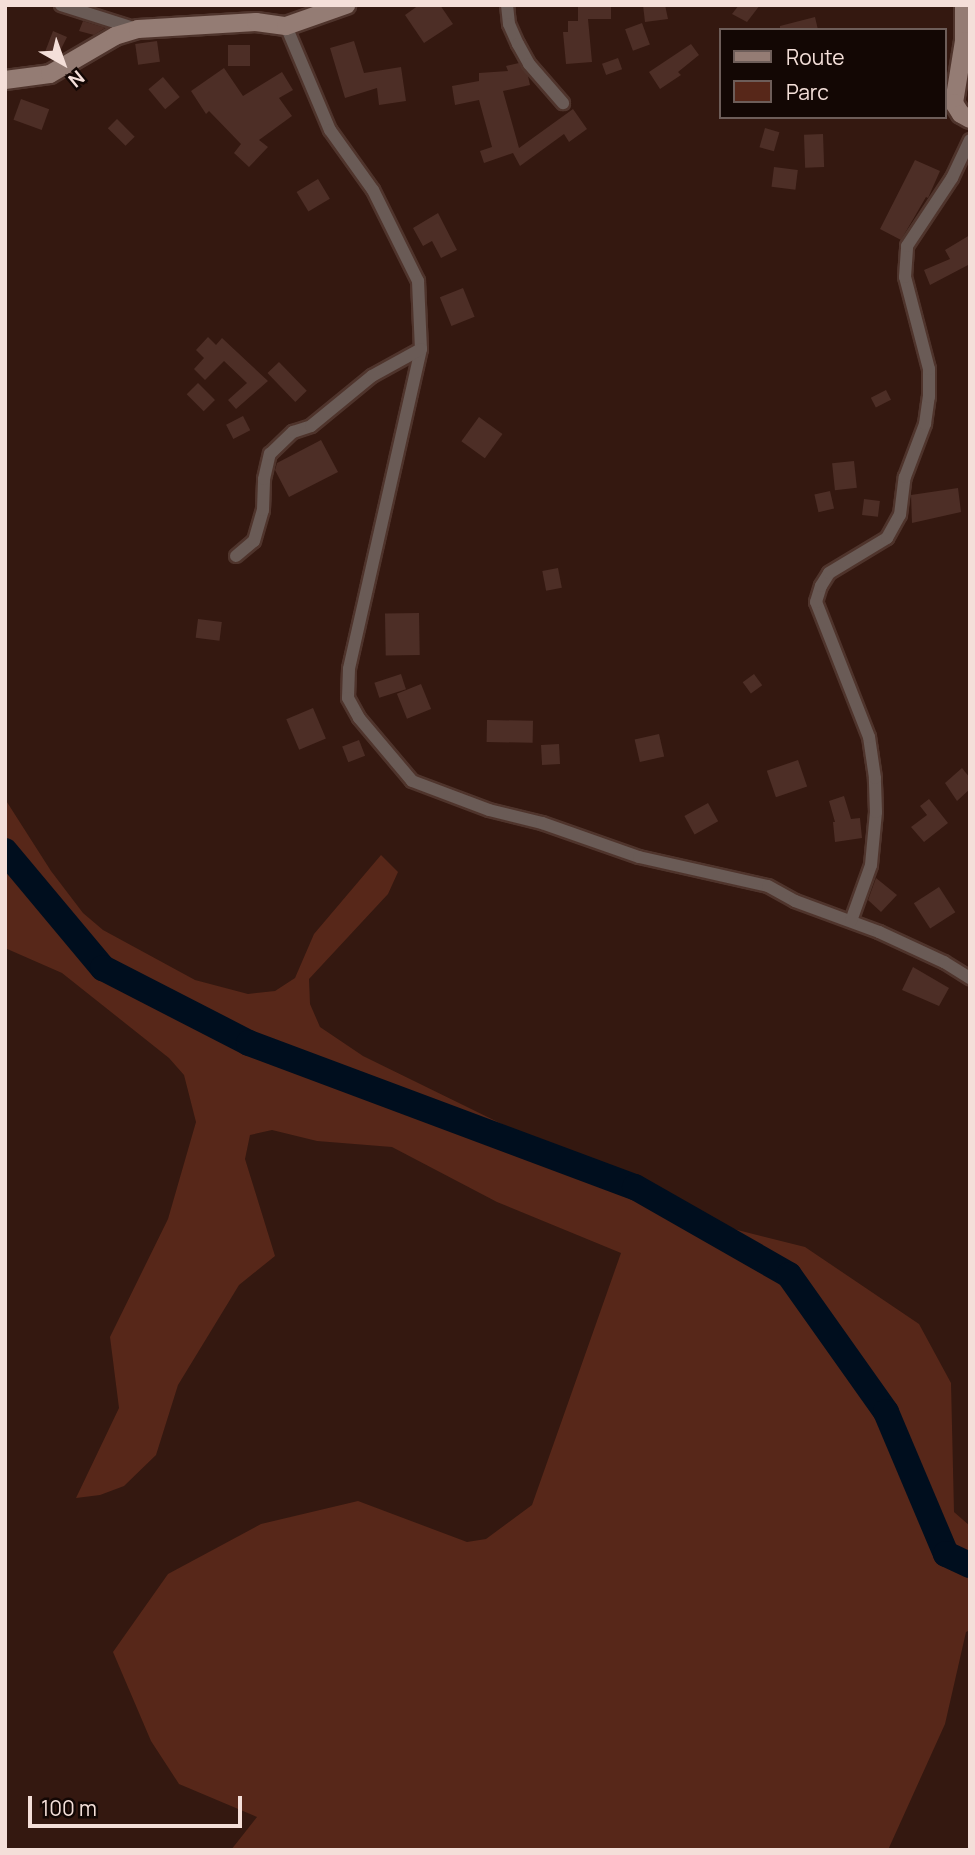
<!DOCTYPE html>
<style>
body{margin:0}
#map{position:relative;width:975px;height:1855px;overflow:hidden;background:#341810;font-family:Manrope,sans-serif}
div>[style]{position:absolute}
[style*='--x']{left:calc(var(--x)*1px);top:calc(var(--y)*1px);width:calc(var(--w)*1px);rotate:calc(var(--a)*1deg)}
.green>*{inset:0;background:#572719}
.river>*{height:26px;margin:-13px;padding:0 13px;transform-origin:13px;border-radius:13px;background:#000e1e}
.building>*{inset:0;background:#4d2e26;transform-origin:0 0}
.roads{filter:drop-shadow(2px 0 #4f342c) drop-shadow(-2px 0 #4f342c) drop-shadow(0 2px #4f342c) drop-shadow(0 -2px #4f342c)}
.street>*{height:12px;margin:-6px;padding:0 6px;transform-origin:6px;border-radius:6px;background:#6a5b56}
.secondary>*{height:18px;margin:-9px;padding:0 9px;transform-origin:9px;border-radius:9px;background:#947c74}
span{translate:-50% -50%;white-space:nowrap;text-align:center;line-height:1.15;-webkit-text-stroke:6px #130704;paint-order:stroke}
.frame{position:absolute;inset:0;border:7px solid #f4dfd9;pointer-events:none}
.legend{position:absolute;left:719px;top:28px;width:228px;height:91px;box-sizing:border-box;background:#130704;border:2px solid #6d5d59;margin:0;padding:9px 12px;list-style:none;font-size:21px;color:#f4dfd9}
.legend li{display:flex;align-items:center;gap:14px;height:35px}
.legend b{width:35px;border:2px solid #6d5d59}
.north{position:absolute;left:28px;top:28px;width:70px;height:70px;-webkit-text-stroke:5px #130704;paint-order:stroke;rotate:140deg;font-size:19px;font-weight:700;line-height:28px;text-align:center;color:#f4dfd9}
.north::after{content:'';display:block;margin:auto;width:24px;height:32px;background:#f4dfd9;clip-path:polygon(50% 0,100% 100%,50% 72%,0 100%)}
.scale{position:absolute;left:28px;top:1796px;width:214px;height:32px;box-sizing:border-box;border:4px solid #f4dfd9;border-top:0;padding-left:9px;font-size:21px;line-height:24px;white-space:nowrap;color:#f4dfd9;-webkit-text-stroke:5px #130704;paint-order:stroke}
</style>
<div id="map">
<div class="green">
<div style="clip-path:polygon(5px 799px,51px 871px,83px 913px,103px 930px,195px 980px,248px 994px,275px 991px,295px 978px,314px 934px,381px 855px,398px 872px,388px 894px,309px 979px,310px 1004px,320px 1027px,363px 1056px,698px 1220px,805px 1247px,919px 1324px,951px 1383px,954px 1512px,970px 1526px,970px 1630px,966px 1632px,945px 1724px,888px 1850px,231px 1850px,257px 1817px,179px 1784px,151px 1741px,113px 1652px,168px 1574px,261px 1524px,358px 1501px,467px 1542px,486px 1539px,532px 1505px,621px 1253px,497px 1202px,392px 1147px,317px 1141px,272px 1130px,250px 1135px,245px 1159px,275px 1256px,239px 1285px,178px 1385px,156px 1455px,124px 1486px,100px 1495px,76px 1498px,119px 1408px,110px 1337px,168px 1219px,196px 1122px,184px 1075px,169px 1058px,62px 973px,5px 948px)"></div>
</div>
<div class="river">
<div style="--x:5;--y:851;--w:153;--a:50.1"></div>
<div style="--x:103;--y:968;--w:164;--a:27.2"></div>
<div style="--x:249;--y:1043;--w:412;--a:20.5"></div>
<div style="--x:635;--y:1187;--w:177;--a:29.7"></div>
<div style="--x:789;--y:1275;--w:168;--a:54.7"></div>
<div style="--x:886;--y:1412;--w:154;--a:67.1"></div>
<div style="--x:946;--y:1554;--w:26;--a:25"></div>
</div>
<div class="building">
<div style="clip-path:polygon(419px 5px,440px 5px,453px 24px,424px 43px,405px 15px)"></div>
<div style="clip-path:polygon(578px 5px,611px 5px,611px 19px,588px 19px,592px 62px,566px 64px,563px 32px,568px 32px,568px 21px,578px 21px)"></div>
<div style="clip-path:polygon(643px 5px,665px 5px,668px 19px,645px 22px)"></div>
<div style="clip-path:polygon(739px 5px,760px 5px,747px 22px,732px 14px)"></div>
<div style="clip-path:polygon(815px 17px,818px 30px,780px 30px,780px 26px)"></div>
<div style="clip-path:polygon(83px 21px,106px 28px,105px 28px,94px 35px,79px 31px)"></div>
<div style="left:642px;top:23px;width:23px;height:18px;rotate:70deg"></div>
<div style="clip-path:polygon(53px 31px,67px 37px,57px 57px,45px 52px)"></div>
<div style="left:157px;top:41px;width:21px;height:22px;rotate:82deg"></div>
<div style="clip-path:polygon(354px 41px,364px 73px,401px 67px,406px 101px,379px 105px,377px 88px,345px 98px,330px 48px)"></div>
<div style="clip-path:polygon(691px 44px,699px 55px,678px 72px,681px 75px,660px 89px,649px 72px)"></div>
<div style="left:250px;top:45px;width:21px;height:22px;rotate:90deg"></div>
<div style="left:618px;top:58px;width:12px;height:17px;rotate:70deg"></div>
<div style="clip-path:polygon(519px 63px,528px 76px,530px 85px,503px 91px,519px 148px,573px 109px,587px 129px,569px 142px,564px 134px,520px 166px,513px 153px,484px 163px,480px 151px,492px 147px,479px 100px,455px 105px,452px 86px,479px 81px,479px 73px,508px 71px,506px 66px)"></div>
<div style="clip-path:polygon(224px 68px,243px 96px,282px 72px,293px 90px,279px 98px,292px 116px,259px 140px,268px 147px,249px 167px,234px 153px,241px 144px,209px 111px,206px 114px,191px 91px)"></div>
<div style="left:163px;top:77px;width:26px;height:19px;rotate:50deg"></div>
<div style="left:21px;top:99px;width:30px;height:22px;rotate:20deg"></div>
<div style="left:117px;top:119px;width:25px;height:13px;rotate:45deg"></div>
<div style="left:765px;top:128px;width:15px;height:20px;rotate:16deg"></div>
<div style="left:823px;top:134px;width:33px;height:19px;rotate:88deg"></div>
<div style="clip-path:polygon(915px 160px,940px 171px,928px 198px,926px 197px,901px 240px,880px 229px)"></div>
<div style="left:774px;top:167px;width:24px;height:20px;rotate:7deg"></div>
<div style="left:318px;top:179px;width:23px;height:25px;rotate:59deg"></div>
<div style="clip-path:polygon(438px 213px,457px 250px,441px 258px,432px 241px,423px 246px,413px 228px)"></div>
<div style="clip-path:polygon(970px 235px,970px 264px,930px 285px,924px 270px,950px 259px,945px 250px)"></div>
<div style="left:463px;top:288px;width:31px;height:25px;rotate:68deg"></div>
<div style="clip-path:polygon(208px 337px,216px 345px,222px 338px,268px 381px,236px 409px,228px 400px,247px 383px,224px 361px,205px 380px,194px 369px,204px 358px,196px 350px)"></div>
<div style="left:279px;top:362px;width:40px;height:16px;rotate:46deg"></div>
<div style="left:198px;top:383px;width:24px;height:16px;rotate:45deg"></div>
<div style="left:886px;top:390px;width:11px;height:17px;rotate:63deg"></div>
<div style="left:243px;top:416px;width:16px;height:19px;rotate:63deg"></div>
<div style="left:479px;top:417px;width:29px;height:30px;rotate:36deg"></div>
<div style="clip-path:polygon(321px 440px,338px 472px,289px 497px,275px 470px,277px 463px)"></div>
<div style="left:854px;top:461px;width:27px;height:22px;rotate:84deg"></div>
<div style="clip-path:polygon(958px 488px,961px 512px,912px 523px,911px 495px)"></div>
<div style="left:830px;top:491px;width:18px;height:16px;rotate:77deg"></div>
<div style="left:864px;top:499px;width:16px;height:16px;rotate:7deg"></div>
<div style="left:558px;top:568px;width:20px;height:16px;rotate:79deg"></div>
<div style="left:419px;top:613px;width:42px;height:34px;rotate:89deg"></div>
<div style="left:198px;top:619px;width:24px;height:19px;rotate:7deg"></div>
<div style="left:401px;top:674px;width:16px;height:28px;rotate:72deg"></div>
<div style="left:754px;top:674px;width:14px;height:14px;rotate:54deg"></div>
<div style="left:421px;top:684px;width:27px;height:26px;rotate:68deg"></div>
<div style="left:313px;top:708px;width:33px;height:29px;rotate:67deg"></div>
<div style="left:487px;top:720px;width:46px;height:22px;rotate:1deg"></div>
<div style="left:659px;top:734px;width:23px;height:25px;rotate:77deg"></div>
<div style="left:359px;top:740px;width:17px;height:18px;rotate:69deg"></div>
<div style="left:559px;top:744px;width:20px;height:18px;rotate:87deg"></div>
<div style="left:798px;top:760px;width:28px;height:33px;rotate:71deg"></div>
<div style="clip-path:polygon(962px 768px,970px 778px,970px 789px,957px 801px,945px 783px)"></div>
<div style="clip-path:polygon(844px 796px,851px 819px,860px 818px,862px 838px,835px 842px,833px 822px,835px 822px,829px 801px)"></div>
<div style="clip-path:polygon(929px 799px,948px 823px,924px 842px,911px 827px,927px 815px,920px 806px)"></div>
<div style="left:708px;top:803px;width:21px;height:27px;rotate:61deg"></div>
<div style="clip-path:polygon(876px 878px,897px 895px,881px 912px,868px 900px)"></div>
<div style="left:939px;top:887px;width:30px;height:30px;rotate:57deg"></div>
<div style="clip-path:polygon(913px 967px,949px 988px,939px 1006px,902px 990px)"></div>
</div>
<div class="roads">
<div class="street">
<div style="--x:61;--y:5;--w:77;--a:17.5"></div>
<div style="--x:507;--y:5;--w:19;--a:84"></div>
<div style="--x:509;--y:24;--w:22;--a:66"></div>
<div style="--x:518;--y:44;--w:23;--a:61"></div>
<div style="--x:529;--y:64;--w:52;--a:48.9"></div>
<div style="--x:286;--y:26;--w:113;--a:67.1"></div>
<div style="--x:330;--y:130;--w:74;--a:54.4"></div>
<div style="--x:373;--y:190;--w:102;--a:63.7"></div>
<div style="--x:418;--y:281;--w:68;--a:87.5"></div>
<div style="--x:421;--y:349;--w:328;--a:102.7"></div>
<div style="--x:349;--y:669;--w:29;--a:92"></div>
<div style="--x:348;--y:698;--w:23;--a:61"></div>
<div style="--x:359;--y:718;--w:82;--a:49.9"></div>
<div style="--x:412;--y:781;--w:82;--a:20.6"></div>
<div style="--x:489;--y:810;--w:55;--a:13.8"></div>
<div style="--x:542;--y:823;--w:103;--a:19.3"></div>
<div style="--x:639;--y:857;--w:132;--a:12.7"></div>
<div style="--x:768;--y:886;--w:31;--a:29"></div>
<div style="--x:795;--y:901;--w:90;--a:20.3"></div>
<div style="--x:879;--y:932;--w:72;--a:24.8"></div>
<div style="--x:944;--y:962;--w:31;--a:32"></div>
<div style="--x:236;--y:556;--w:23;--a:-40"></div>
<div style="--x:254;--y:541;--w:32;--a:-74"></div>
<div style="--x:263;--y:510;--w:31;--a:-88"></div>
<div style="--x:264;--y:479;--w:26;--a:-77"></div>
<div style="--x:270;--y:454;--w:32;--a:-44"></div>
<div style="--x:293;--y:432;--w:19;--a:-18"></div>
<div style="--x:311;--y:426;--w:79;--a:-39.3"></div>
<div style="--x:372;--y:376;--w:56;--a:-28.9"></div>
<div style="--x:851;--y:921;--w:59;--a:-70.3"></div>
<div style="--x:871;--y:865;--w:53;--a:-84.6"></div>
<div style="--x:876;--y:812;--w:34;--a:-92"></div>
<div style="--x:875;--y:778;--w:41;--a:-98.3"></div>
<div style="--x:869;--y:737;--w:145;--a:-111.4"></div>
<div style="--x:816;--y:602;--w:17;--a:-73"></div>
<div style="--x:821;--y:586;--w:15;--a:-58"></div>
<div style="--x:829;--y:573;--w:68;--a:-31.1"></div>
<div style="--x:887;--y:538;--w:26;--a:-61"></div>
<div style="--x:900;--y:515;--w:38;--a:-83"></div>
<div style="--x:905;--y:477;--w:57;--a:-69.3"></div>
<div style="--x:925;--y:424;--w:27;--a:-82"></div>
<div style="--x:929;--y:397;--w:28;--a:-90"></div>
<div style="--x:929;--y:369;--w:95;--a:-104.6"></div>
<div style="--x:905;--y:277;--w:31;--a:-86"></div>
<div style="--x:907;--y:246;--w:82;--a:-56.5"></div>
<div style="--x:952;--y:178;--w:42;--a:-64.7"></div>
</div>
<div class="secondary">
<div style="--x:964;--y:5;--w:36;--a:90"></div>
<div style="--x:964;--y:41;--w:63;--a:99.2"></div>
<div style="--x:954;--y:103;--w:13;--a:58"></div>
<div style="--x:961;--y:114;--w:10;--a:29"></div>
<div style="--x:5;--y:80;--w:45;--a:-7.6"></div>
<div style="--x:50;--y:74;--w:75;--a:-30.3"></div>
<div style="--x:115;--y:36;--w:24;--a:-17"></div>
<div style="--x:138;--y:29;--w:118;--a:-3.4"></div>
<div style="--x:256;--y:22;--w:30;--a:8"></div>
<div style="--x:286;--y:26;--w:64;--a:-19.3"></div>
</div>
</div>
<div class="frame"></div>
<ul class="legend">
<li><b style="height:9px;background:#947c74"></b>Route</li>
<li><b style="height:19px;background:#572719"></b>Parc</li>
</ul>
<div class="north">N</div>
<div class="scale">100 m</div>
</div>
